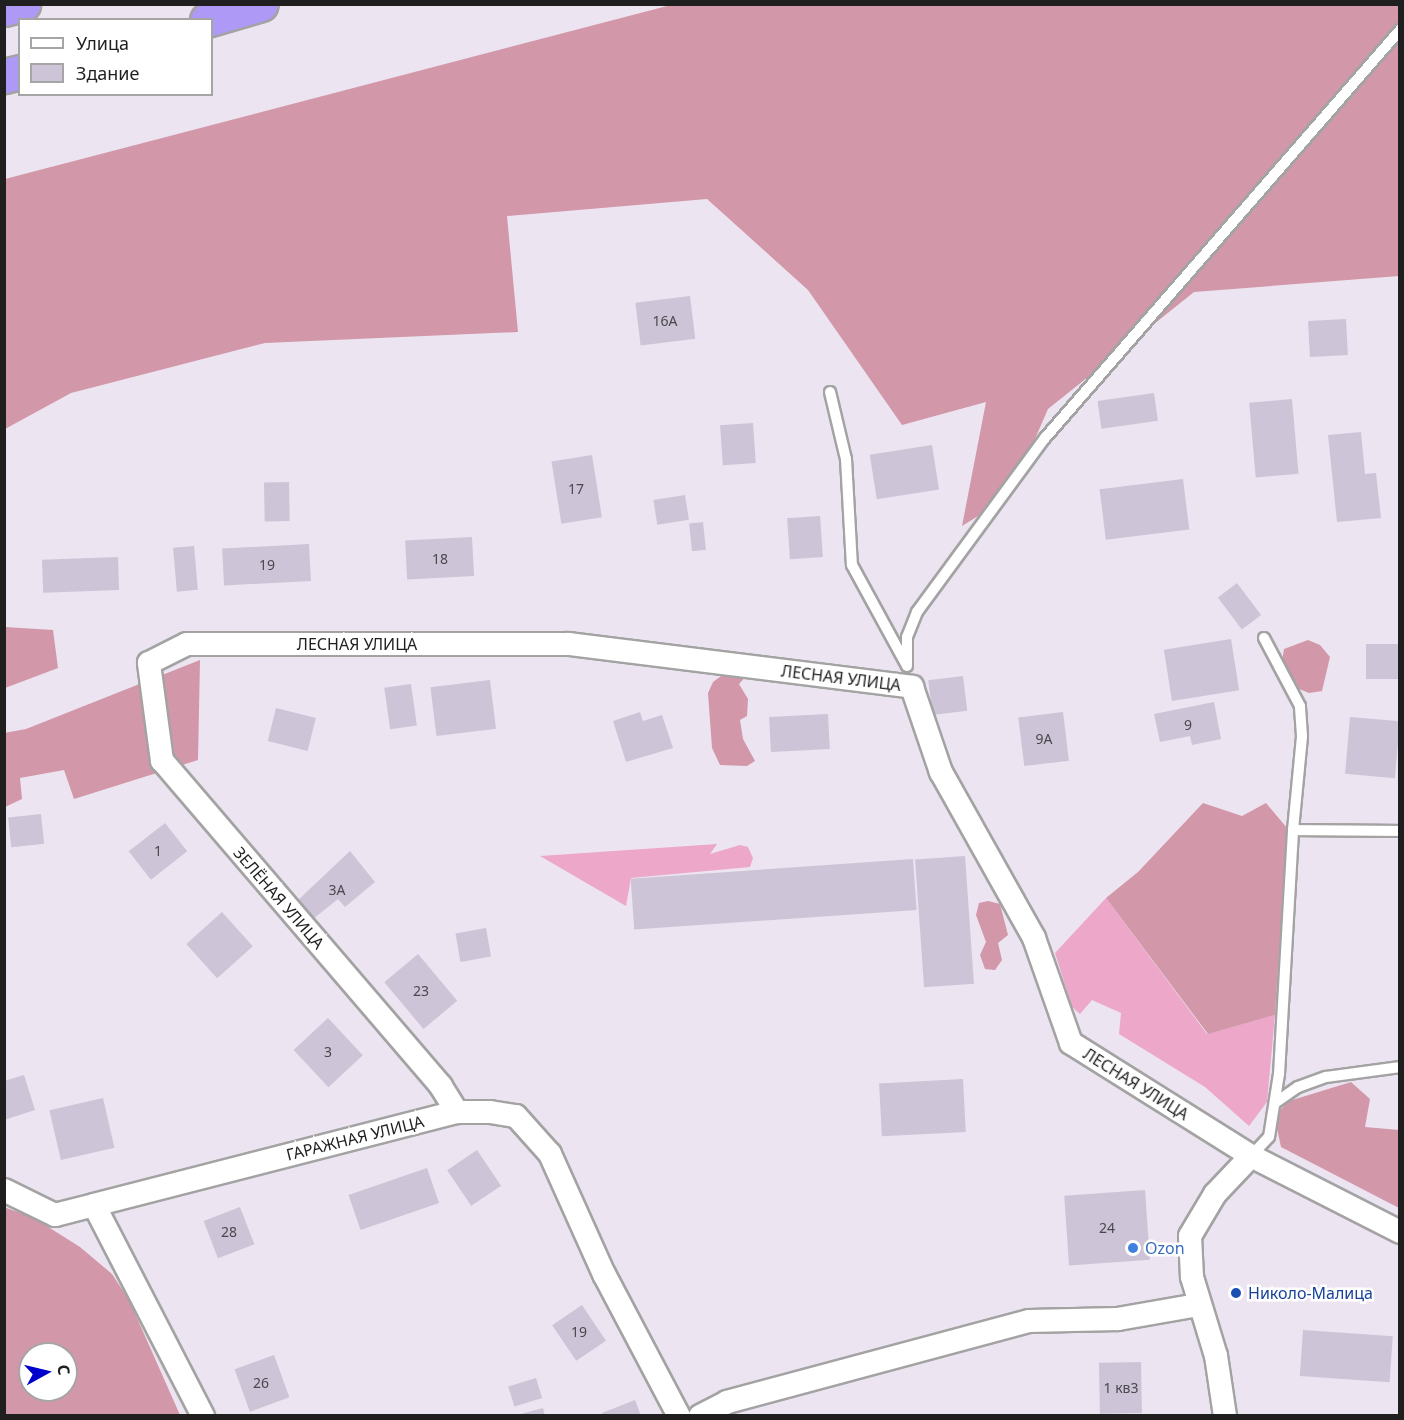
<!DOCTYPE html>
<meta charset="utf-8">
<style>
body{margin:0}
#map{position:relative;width:1404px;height:1420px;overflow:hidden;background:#ece4f0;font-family:"Noto Sans",sans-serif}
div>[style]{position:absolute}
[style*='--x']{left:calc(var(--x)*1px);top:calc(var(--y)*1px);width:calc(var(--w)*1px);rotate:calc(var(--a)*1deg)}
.grass>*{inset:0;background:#eda7c9}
.forest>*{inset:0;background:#d297a8}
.building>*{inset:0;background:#cdc4d7;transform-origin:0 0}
.roads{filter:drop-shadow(2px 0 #a3a3a3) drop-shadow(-2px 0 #a3a3a3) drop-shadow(0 2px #a3a3a3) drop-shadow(0 -2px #a3a3a3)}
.service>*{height:10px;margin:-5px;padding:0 5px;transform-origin:5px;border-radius:5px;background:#fff}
.minor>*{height:22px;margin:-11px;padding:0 11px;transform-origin:11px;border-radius:11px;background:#fff}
.trunk>*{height:33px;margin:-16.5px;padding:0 16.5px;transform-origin:16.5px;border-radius:16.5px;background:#ae9af6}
.dots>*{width:16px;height:16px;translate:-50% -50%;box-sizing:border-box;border:3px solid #fff;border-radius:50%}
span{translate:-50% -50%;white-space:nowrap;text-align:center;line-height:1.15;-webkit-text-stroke:5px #fff;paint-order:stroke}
.number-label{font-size:14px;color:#4a484d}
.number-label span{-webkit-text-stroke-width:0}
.street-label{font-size:16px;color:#1f1f1f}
.shop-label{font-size:16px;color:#366cbe}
.left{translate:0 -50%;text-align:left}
.transit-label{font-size:16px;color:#164399}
.frame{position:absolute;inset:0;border:6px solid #1f1f1f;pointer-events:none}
.legend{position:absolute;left:18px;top:18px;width:195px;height:78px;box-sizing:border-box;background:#fff;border:2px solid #a5a5a5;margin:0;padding:8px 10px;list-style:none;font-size:18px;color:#1f1f1f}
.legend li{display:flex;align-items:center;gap:12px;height:30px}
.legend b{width:30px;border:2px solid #a5a5a5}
.north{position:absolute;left:18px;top:1342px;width:60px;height:60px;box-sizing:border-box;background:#fff;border:2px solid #a5a5a5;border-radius:50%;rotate:82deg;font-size:16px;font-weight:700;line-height:24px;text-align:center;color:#1f1f1f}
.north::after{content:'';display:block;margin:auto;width:21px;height:27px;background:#0000cd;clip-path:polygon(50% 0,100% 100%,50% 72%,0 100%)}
</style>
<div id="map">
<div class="grass">
<div style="clip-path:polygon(717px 844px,710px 854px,740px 845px,748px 847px,753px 858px,750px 867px,631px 878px,626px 906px,540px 856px)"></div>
<div style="clip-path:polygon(1106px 898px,1207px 1034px,1275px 1015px,1267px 1102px,1249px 1126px,1205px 1087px,1119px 1034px,1121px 1013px,1092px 1000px,1080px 1014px,1072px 1007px,1055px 953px)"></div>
</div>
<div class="forest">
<div style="clip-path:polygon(671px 5px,1399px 5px,1399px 276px,1194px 292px,1048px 409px,1010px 496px,962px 526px,986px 402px,902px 425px,808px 290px,707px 199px,507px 216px,518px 332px,265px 343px,71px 393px,5px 429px,5px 179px)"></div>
<div style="clip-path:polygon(5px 627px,53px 630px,58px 668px,5px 688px)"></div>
<div style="clip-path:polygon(1308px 640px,1320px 645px,1330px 657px,1322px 691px,1309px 693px,1297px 688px,1282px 662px,1284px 649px)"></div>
<div style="clip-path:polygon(200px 660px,198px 760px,74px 799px,64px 770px,20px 778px,22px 799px,5px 807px,4px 733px,26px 729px)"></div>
<div style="clip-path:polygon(725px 673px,749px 673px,739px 684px,748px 699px,747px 716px,740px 720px,743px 739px,755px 761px,747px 766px,720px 765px,712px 748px,708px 693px,713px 682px)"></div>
<div style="clip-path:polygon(1203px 803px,1242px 816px,1266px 803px,1287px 828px,1275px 1015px,1208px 1034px,1106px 898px,1138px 872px)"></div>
<div style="clip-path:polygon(988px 901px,1000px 904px,1008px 935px,998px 943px,1002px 960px,995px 970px,985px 969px,980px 955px,986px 942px,976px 915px,979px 903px)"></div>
<div style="clip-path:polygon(1351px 1082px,1370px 1099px,1365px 1127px,1399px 1130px,1399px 1208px,1281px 1147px,1276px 1124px,1280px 1110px,1289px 1101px)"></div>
<div style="clip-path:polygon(evenodd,4px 1207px,34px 1218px,80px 1247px,112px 1274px,129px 1300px,180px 1415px,5px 1415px,4px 1207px,30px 1354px,66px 1354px,66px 1390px,30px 1390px,30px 1354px)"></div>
</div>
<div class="building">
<div style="left:690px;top:296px;width:43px;height:55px;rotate:83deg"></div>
<div style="left:1346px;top:319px;width:36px;height:38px;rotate:87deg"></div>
<div style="left:1154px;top:393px;width:28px;height:57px;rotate:82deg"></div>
<div style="left:1292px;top:399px;width:75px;height:43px;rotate:85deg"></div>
<div style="left:753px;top:423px;width:40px;height:33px;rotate:86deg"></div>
<div style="clip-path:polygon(1361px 432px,1365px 474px,1376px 473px,1381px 518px,1337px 522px,1328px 435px)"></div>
<div style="left:932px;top:445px;width:45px;height:63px;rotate:81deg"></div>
<div style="left:592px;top:455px;width:63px;height:41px;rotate:81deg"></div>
<div style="left:1183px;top:479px;width:51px;height:84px;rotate:83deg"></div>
<div style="left:289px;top:482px;width:39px;height:25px;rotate:89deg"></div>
<div style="left:685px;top:495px;width:25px;height:32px;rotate:81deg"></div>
<div style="left:820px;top:516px;width:41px;height:33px;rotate:86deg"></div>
<div style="left:703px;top:522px;width:28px;height:14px;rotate:84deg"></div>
<div style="left:472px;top:537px;width:39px;height:67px;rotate:87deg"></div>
<div style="left:309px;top:544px;width:37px;height:87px;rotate:87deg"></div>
<div style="left:194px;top:546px;width:44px;height:21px;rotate:85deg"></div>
<div style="left:118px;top:557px;width:33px;height:76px;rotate:88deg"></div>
<div style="left:1237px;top:583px;width:40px;height:24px;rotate:53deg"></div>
<div style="left:1231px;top:639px;width:52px;height:68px;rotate:81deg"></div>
<div style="left:1400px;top:644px;width:35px;height:34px;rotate:90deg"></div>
<div style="left:963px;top:676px;width:35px;height:35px;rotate:83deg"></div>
<div style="left:490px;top:680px;width:49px;height:60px;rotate:83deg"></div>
<div style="left:411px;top:684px;width:42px;height:27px;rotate:82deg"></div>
<div style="clip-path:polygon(1214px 702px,1221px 739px,1192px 745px,1190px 736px,1160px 742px,1154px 714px)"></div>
<div style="left:276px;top:708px;width:41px;height:34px;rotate:14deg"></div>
<div style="clip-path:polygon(640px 712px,643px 721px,662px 715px,673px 748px,626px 762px,613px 721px)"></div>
<div style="left:1063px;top:712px;width:49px;height:45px;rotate:83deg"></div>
<div style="left:828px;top:714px;width:35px;height:59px;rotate:87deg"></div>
<div style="left:1350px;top:717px;width:50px;height:57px;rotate:5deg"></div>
<div style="left:41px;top:814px;width:30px;height:33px;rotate:84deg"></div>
<div style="left:165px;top:823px;width:36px;height:46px;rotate:52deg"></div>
<div style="clip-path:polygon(350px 851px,375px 882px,345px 907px,338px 899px,313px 919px,297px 901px)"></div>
<div style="left:965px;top:856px;width:128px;height:50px;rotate:86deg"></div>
<div style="left:913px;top:859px;width:51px;height:283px;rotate:86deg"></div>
<div style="left:222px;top:912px;width:46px;height:48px;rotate:48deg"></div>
<div style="left:486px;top:928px;width:29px;height:31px;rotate:80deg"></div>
<div style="left:418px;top:954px;width:61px;height:44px;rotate:50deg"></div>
<div style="left:328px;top:1018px;width:51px;height:47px;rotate:47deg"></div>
<div style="clip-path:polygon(24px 1075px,35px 1110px,4px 1120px,4px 1081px)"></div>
<div style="left:963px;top:1079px;width:53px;height:84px;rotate:87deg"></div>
<div style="left:103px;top:1098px;width:51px;height:55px;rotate:77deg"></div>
<div style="left:477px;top:1150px;width:43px;height:36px;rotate:56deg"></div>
<div style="left:427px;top:1168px;width:37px;height:83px;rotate:71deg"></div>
<div style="left:1145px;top:1190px;width:70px;height:81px;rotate:86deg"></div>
<div style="left:240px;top:1207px;width:40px;height:39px;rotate:69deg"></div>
<div style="left:582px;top:1305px;width:43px;height:36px;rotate:56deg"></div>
<div style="left:1303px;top:1330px;width:90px;height:46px;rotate:4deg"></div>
<div style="left:274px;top:1355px;width:45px;height:42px;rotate:70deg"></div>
<div style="left:1141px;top:1362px;width:51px;height:42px;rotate:89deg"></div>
<div style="left:536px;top:1378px;width:21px;height:29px;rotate:73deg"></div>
<div style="clip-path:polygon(635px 1400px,641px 1416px,603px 1416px,602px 1413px)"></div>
<div style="clip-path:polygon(543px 1408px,545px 1416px,517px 1416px,517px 1415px)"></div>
</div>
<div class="roads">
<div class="service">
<div style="--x:830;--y:392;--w:69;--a:76.6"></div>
<div style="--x:846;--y:459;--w:106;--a:86.8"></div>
<div style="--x:852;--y:565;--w:113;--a:61.4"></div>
<div style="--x:907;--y:666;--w:29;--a:-90"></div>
<div style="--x:907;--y:637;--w:27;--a:-68"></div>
<div style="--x:917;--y:612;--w:216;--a:-53.7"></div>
<div style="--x:1045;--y:438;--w:541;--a:-48.97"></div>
<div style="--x:1293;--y:830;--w:107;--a:0.5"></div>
<div style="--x:1275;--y:1103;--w:28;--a:-35"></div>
<div style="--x:1298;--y:1087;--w:30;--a:-20"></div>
<div style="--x:1326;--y:1077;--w:75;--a:-7.7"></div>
<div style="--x:1251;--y:1156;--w:26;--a:-47"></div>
<div style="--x:1269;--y:1137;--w:64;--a:-81"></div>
<div style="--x:1279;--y:1074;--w:244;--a:-86.7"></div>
<div style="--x:1293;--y:830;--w:94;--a:-84.5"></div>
<div style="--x:1302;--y:736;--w:30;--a:-94"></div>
<div style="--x:1300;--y:706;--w:77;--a:-117.9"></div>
</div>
<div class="minor">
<div style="--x:457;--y:1112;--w:31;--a:-122"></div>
<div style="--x:441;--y:1086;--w:428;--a:-130.6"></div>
<div style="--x:162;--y:761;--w:99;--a:-97.6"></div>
<div style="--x:149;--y:663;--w:42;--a:-26.6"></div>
<div style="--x:187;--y:644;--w:382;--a:0"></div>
<div style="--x:569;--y:644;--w:346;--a:7.1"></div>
<div style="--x:912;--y:687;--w:90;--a:71.2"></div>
<div style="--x:941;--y:772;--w:190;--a:60.7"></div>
<div style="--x:1034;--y:938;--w:111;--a:70.6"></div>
<div style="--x:1071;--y:1043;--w:213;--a:32.1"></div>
<div style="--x:1251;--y:1156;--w:167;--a:27"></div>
<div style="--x:4;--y:1190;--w:57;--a:26.1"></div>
<div style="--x:55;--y:1215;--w:40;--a:-14.4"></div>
<div style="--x:203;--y:1416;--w:237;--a:-117.3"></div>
<div style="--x:94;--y:1205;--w:375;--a:-14.4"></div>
<div style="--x:457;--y:1112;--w:33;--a:0"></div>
<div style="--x:490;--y:1112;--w:26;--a:9"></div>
<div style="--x:516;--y:1116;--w:51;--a:48.2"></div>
<div style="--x:550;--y:1154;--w:132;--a:65.8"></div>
<div style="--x:604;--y:1274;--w:161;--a:62.2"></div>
<div style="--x:700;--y:1416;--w:30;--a:-27"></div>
<div style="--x:727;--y:1402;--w:313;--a:-15"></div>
<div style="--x:1029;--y:1321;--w:89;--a:-1.3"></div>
<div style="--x:1118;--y:1319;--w:81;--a:-9.9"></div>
<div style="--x:1225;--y:1416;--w:61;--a:-98.5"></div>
<div style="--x:1216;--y:1356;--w:83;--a:-106.9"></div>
<div style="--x:1192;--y:1277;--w:41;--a:-92.8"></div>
<div style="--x:1190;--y:1236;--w:49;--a:-59.2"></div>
<div style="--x:1215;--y:1194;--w:52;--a:-46.5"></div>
</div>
<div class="trunk">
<div style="--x:4;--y:9;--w:20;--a:-15"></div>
<div style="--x:207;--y:20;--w:56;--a:-16.5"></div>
<div style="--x:4;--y:76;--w:16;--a:-14"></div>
</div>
</div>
<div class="dots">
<div style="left:1133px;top:1248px;background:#3f7fe0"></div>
<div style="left:1236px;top:1293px;background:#1a4fb4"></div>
</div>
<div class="number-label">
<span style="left:665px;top:321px">16А</span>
<span style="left:576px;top:489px">17</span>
<span style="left:440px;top:559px">18</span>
<span style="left:267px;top:565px">19</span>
<span style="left:1188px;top:725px">9</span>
<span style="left:1044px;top:739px">9А</span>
<span style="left:158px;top:851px">1</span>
<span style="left:337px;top:890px">3А</span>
<span style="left:421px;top:991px">23</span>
<span style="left:328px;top:1052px">3</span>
<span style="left:1107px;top:1228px">24</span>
<span style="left:229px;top:1232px">28</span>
<span style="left:579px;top:1332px">19</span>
<span style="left:261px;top:1383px">26</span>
<span style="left:1121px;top:1388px">1 кв3</span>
</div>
<div class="street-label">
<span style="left:357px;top:644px">ЛЕСНАЯ УЛИЦА</span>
<span style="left:841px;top:678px;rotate:7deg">ЛЕСНАЯ УЛИЦА</span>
<span style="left:279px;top:898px;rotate:49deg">ЗЕЛЁНАЯ УЛИЦА</span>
<span style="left:1136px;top:1084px;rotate:32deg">ЛЕСНАЯ УЛИЦА</span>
<span style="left:355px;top:1138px;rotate:-14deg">ГАРАЖНАЯ УЛИЦА</span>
</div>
<div class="shop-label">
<span class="left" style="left:1145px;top:1248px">Ozon</span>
</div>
<div class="transit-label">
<span class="left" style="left:1248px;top:1293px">Николо-Малица</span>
</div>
<div class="frame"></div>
<ul class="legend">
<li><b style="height:8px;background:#fff"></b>Улица</li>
<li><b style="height:16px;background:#cdc4d7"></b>Здание</li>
</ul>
<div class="north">С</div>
</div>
